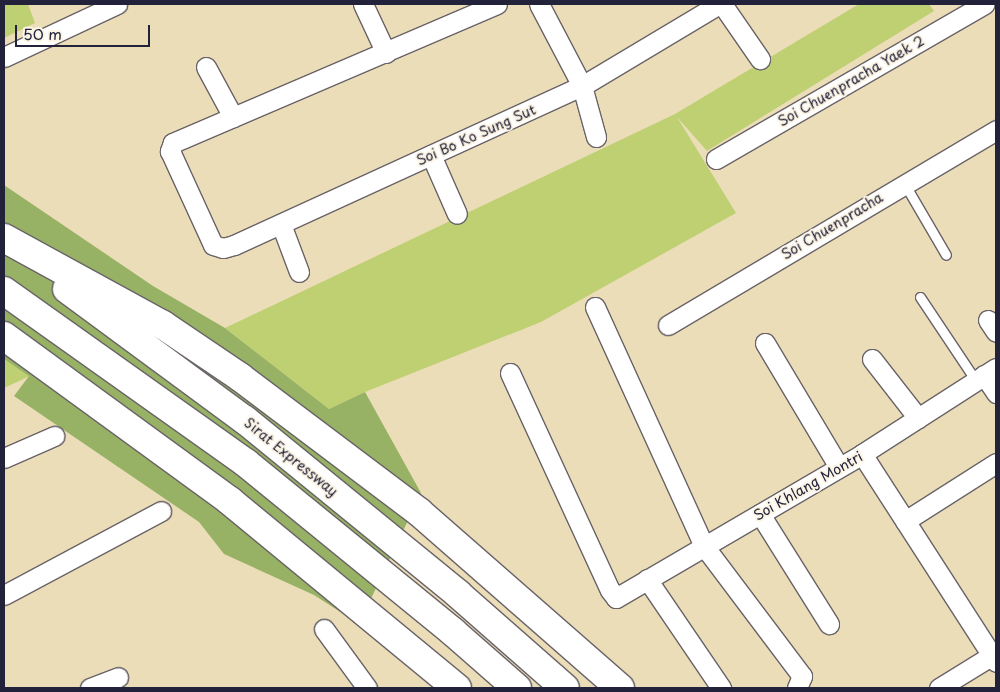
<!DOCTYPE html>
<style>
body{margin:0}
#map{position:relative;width:1000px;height:692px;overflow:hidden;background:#ecddb9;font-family:"Playpen Sans",sans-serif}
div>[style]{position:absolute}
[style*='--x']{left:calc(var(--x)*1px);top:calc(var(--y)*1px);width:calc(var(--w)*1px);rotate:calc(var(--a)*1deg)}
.green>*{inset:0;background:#bfd073}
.forest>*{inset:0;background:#97b265}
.roads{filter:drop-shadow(1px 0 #696367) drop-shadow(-1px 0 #696367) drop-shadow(0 1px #696367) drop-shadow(0 -1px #696367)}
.service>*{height:9px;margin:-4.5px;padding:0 4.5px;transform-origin:4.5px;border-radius:4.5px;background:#fff}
.minor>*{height:19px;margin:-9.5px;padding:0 9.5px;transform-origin:9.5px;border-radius:9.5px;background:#fff}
.motorway>*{height:28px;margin:-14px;padding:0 14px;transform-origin:14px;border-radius:14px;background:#fff}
span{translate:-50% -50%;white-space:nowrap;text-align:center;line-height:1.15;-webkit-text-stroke:4px #fcf5e5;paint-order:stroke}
.street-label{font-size:14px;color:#22223b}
.frame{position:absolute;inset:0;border:5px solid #22223b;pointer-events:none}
.scale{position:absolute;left:15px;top:25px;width:135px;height:22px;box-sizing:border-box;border:2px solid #22223b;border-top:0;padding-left:6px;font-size:15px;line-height:18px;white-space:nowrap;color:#22223b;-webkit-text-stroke:4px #fcf5e5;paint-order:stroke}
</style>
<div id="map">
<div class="green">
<div style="clip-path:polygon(4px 4px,28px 4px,35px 23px,4px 38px)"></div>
<div style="clip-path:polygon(859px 4px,929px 4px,934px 11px,707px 151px,677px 117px,736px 213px,541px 322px,365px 392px,329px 409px,225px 328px,675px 114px)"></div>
<div style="clip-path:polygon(4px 359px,30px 376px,4px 388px)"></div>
</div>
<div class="forest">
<div style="clip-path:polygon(4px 185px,153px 286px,225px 328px,329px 409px,365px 392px,421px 493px,359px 624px,314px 595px,224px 554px,199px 522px,14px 396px,29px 376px,4px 359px)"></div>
</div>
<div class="roads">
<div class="service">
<div style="--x:904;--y:183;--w:83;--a:59.7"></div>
<div style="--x:920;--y:297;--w:101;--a:56.3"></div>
</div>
<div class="minor">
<div style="--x:363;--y:4;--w:54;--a:64.9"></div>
<div style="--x:497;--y:4;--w:353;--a:156.8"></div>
<div style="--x:173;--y:143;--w:9;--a:111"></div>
<div style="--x:170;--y:151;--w:103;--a:65.4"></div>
<div style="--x:213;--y:245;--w:10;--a:17"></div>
<div style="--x:223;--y:248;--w:11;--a:-15"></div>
<div style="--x:234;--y:245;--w:383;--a:-24.6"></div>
<div style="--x:582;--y:86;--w:160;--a:-30.9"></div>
<div style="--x:539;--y:4;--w:93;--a:62.3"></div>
<div style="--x:582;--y:86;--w:53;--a:74.6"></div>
<div style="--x:722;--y:4;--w:67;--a:55.4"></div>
<div style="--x:4;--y:57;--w:125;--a:-25.1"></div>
<div style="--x:206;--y:67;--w:57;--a:61.6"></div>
<div style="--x:431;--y:155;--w:64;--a:66.2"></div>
<div style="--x:716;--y:159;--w:310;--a:-30"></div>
<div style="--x:281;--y:224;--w:51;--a:69.4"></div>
<div style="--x:595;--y:307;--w:263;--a:65.5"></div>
<div style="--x:704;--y:546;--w:163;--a:53"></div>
<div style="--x:802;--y:676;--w:13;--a:113"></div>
<div style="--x:988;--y:320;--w:14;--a:56"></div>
<div style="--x:668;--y:325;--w:382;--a:-30.7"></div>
<div style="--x:765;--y:343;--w:144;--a:59.2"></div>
<div style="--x:872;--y:359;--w:75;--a:52.1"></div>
<div style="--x:510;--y:373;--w:239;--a:65.3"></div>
<div style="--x:610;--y:590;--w:10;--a:53"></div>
<div style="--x:616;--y:598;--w:285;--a:-30.3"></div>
<div style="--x:862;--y:454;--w:159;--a:-32.7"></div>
<div style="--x:984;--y:375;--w:22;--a:56"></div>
<div style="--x:862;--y:454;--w:247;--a:57.2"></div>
<div style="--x:4;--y:458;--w:55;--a:-23.7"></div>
<div style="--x:760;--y:514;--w:130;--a:57.9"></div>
<div style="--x:905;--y:521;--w:108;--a:-32.5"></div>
<div style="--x:647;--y:579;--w:132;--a:55.8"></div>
<div style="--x:4;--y:595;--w:178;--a:-28.1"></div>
<div style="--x:324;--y:629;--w:73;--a:53.9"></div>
<div style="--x:90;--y:688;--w:30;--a:-21"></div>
<div style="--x:939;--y:688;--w:67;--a:-31.6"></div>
</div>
<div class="motorway">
<div style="--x:4;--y:238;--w:181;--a:28.7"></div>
<div style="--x:163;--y:325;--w:93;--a:34"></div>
<div style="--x:240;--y:377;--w:224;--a:37"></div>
<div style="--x:419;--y:512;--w:267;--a:41.2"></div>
<div style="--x:67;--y:289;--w:221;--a:36.4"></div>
<div style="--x:245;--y:420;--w:275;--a:39.2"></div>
<div style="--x:458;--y:594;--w:142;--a:41.3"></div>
<div style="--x:4;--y:291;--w:297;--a:35.4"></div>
<div style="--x:246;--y:463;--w:267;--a:39.2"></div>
<div style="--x:453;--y:632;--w:85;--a:41.2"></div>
<div style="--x:4;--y:336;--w:280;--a:36.1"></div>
<div style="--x:230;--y:501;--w:294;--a:39.5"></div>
</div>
</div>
<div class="street-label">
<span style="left:851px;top:81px;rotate:-30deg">Soi Chuenpracha Yaek 2</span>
<span style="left:476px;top:135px;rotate:-24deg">Soi Bo Ko Sung Sut</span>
<span style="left:832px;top:226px;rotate:-31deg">Soi Chuenpracha</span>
<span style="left:291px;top:457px;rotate:39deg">Sirat Expressway</span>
<span style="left:808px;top:486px;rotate:-30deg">Soi Khlang Montri</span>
</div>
<div class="frame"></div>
<div class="scale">50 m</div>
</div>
